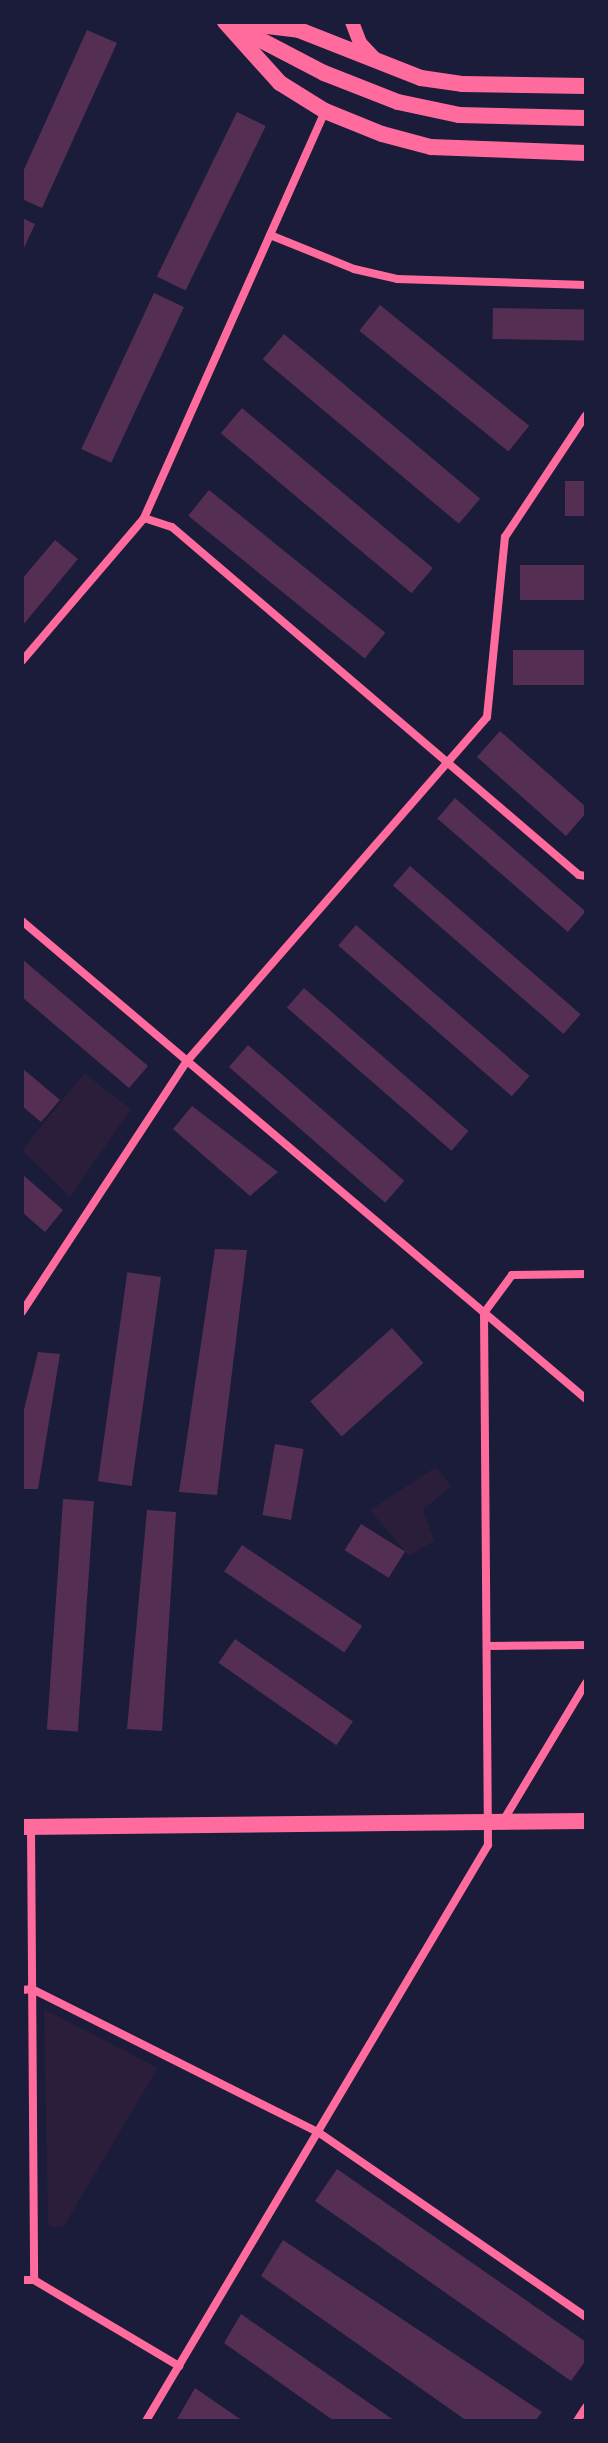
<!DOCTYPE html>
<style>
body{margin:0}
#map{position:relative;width:608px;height:2443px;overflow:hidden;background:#1b1b3a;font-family:Lato,sans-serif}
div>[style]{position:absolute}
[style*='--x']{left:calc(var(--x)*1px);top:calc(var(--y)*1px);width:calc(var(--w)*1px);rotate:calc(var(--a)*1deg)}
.green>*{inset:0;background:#2a1e3b}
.building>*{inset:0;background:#542f53;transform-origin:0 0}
.minor>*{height:8px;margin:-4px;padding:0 4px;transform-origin:4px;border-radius:4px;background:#ff6b9d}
.tertiary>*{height:14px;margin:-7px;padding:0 7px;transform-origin:7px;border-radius:7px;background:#ff6b9d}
.secondary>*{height:16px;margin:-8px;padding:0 8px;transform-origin:8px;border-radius:8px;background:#ff6b9d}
span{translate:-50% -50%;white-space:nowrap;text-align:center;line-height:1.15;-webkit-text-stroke:6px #1b1b3a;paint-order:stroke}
.frame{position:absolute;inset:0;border:24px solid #1b1b3a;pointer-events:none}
</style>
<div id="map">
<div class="green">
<div style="clip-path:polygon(84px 1073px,131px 1109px,70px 1197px,22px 1150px)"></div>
<div style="clip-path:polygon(436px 1467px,451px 1486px,423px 1510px,434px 1541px,409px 1556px,370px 1510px)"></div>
<div style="clip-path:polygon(44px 2009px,158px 2068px,64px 2226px,53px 2228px,48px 2224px)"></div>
</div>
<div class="building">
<div style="clip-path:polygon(87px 30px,117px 43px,42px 208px,22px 199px,22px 174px)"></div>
<div style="left:237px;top:112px;width:32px;height:183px;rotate:26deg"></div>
<div style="clip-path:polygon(22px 218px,35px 224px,22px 252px)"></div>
<div style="left:154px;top:293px;width:33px;height:172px;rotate:25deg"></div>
<div style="left:380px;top:305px;width:192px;height:33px;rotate:39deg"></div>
<div style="left:493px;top:308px;width:93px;height:31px;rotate:1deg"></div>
<div style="left:284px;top:334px;width:256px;height:33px;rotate:40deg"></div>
<div style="left:242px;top:408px;width:249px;height:33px;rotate:40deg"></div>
<div style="left:565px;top:481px;width:21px;height:35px"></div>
<div style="left:209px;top:490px;width:227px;height:33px;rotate:39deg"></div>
<div style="clip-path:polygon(55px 540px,78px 559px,22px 626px,22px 579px)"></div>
<div style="left:586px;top:565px;width:35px;height:66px;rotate:90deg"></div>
<div style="left:586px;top:650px;width:35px;height:73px;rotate:90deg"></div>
<div style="clip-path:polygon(500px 731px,586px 807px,586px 813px,566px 836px,477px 757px)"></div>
<div style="left:455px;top:798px;width:173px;height:27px;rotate:41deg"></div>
<div style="left:410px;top:866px;width:226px;height:26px;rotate:41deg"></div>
<div style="left:356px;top:925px;width:230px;height:27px;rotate:41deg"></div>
<div style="clip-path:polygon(22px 959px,148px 1066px,129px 1088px,22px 997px)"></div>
<div style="left:304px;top:988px;width:218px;height:26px;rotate:41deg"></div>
<div style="left:248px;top:1045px;width:207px;height:29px;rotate:41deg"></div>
<div style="clip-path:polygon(22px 1068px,60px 1100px,41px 1122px,22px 1106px)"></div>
<div style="clip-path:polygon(192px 1106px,278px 1172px,250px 1196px,173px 1129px)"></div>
<div style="clip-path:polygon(22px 1174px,63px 1210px,45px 1232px,22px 1212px)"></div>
<div style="clip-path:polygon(215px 1249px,247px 1250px,217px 1495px,179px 1492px)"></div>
<div style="left:161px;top:1277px;width:211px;height:34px;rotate:98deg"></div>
<div style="left:392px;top:1328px;width:47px;height:110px;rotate:48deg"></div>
<div style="clip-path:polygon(38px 1352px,60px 1354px,38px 1489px,22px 1489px,22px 1418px)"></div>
<div style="left:275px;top:1444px;width:29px;height:72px;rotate:10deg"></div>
<div style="left:63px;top:1499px;width:31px;height:231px;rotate:4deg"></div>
<div style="clip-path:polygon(147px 1510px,176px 1512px,162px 1731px,127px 1729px)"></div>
<div style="left:361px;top:1524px;width:52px;height:31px;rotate:32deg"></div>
<div style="left:242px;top:1545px;width:145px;height:32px;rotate:34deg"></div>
<div style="left:235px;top:1639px;width:144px;height:29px;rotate:35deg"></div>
<div style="clip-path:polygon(337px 2169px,586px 2342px,586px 2360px,571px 2381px,315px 2201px)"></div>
<div style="clip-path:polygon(283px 2240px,542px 2412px,535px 2421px,467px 2421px,261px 2276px)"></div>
<div style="clip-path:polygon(241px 2314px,395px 2421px,334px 2421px,224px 2343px)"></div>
<div style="clip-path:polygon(195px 2388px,243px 2421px,176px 2421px)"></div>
</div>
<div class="minor">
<div style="--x:270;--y:235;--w:91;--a:22"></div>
<div style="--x:354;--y:269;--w:44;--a:13.1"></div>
<div style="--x:397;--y:279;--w:189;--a:1.8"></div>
<div style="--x:144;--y:518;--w:29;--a:18"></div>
<div style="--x:172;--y:527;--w:535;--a:40.53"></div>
<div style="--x:579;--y:875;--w:7;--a:8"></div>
<div style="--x:22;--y:661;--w:188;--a:-49.5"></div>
<div style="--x:144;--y:518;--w:445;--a:-66"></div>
<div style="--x:22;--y:921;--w:739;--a:40.28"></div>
<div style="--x:22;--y:1312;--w:300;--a:-56.7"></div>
<div style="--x:187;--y:1061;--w:456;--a:-48.9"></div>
<div style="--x:487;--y:717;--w:181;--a:-84.3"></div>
<div style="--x:505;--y:537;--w:146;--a:-56.4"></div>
<div style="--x:487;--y:1646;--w:99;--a:-0.6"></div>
<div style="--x:503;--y:1821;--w:161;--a:-59"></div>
<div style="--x:31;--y:1827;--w:453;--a:89.6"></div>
<div style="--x:22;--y:1990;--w:10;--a:-6"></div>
<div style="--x:32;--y:1989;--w:320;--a:26.6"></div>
<div style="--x:318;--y:2132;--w:326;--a:34.6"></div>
<div style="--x:22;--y:2280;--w:12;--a:0"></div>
<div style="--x:34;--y:2280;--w:169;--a:30.7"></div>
<div style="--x:146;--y:2421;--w:670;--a:-59.3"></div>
<div style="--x:488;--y:1845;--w:532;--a:-90.43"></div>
<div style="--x:484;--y:1313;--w:47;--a:-53.6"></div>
<div style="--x:512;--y:1275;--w:74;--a:-0.8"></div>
<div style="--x:577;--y:2421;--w:17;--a:-57"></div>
</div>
<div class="tertiary">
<div style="--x:352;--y:22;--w:22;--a:69"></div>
<div style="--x:360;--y:43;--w:21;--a:47"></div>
</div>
<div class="secondary">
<div style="--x:225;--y:22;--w:82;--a:48"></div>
<div style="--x:280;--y:83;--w:53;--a:31.9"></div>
<div style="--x:325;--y:111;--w:61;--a:22"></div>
<div style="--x:382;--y:134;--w:51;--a:14.9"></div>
<div style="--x:431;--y:147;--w:155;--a:2.2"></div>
<div style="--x:235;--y:22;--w:64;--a:7.1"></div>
<div style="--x:299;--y:30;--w:131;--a:21.5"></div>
<div style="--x:421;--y:78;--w:41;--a:8.3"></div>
<div style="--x:462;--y:84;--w:124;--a:0.9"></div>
<div style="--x:234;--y:26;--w:102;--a:27.6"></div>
<div style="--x:324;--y:73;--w:79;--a:21.4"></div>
<div style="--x:398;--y:102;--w:62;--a:12"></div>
<div style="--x:459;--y:115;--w:127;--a:1.4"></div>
<div style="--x:22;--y:1827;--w:564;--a:-0.61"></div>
</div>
<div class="frame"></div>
</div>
